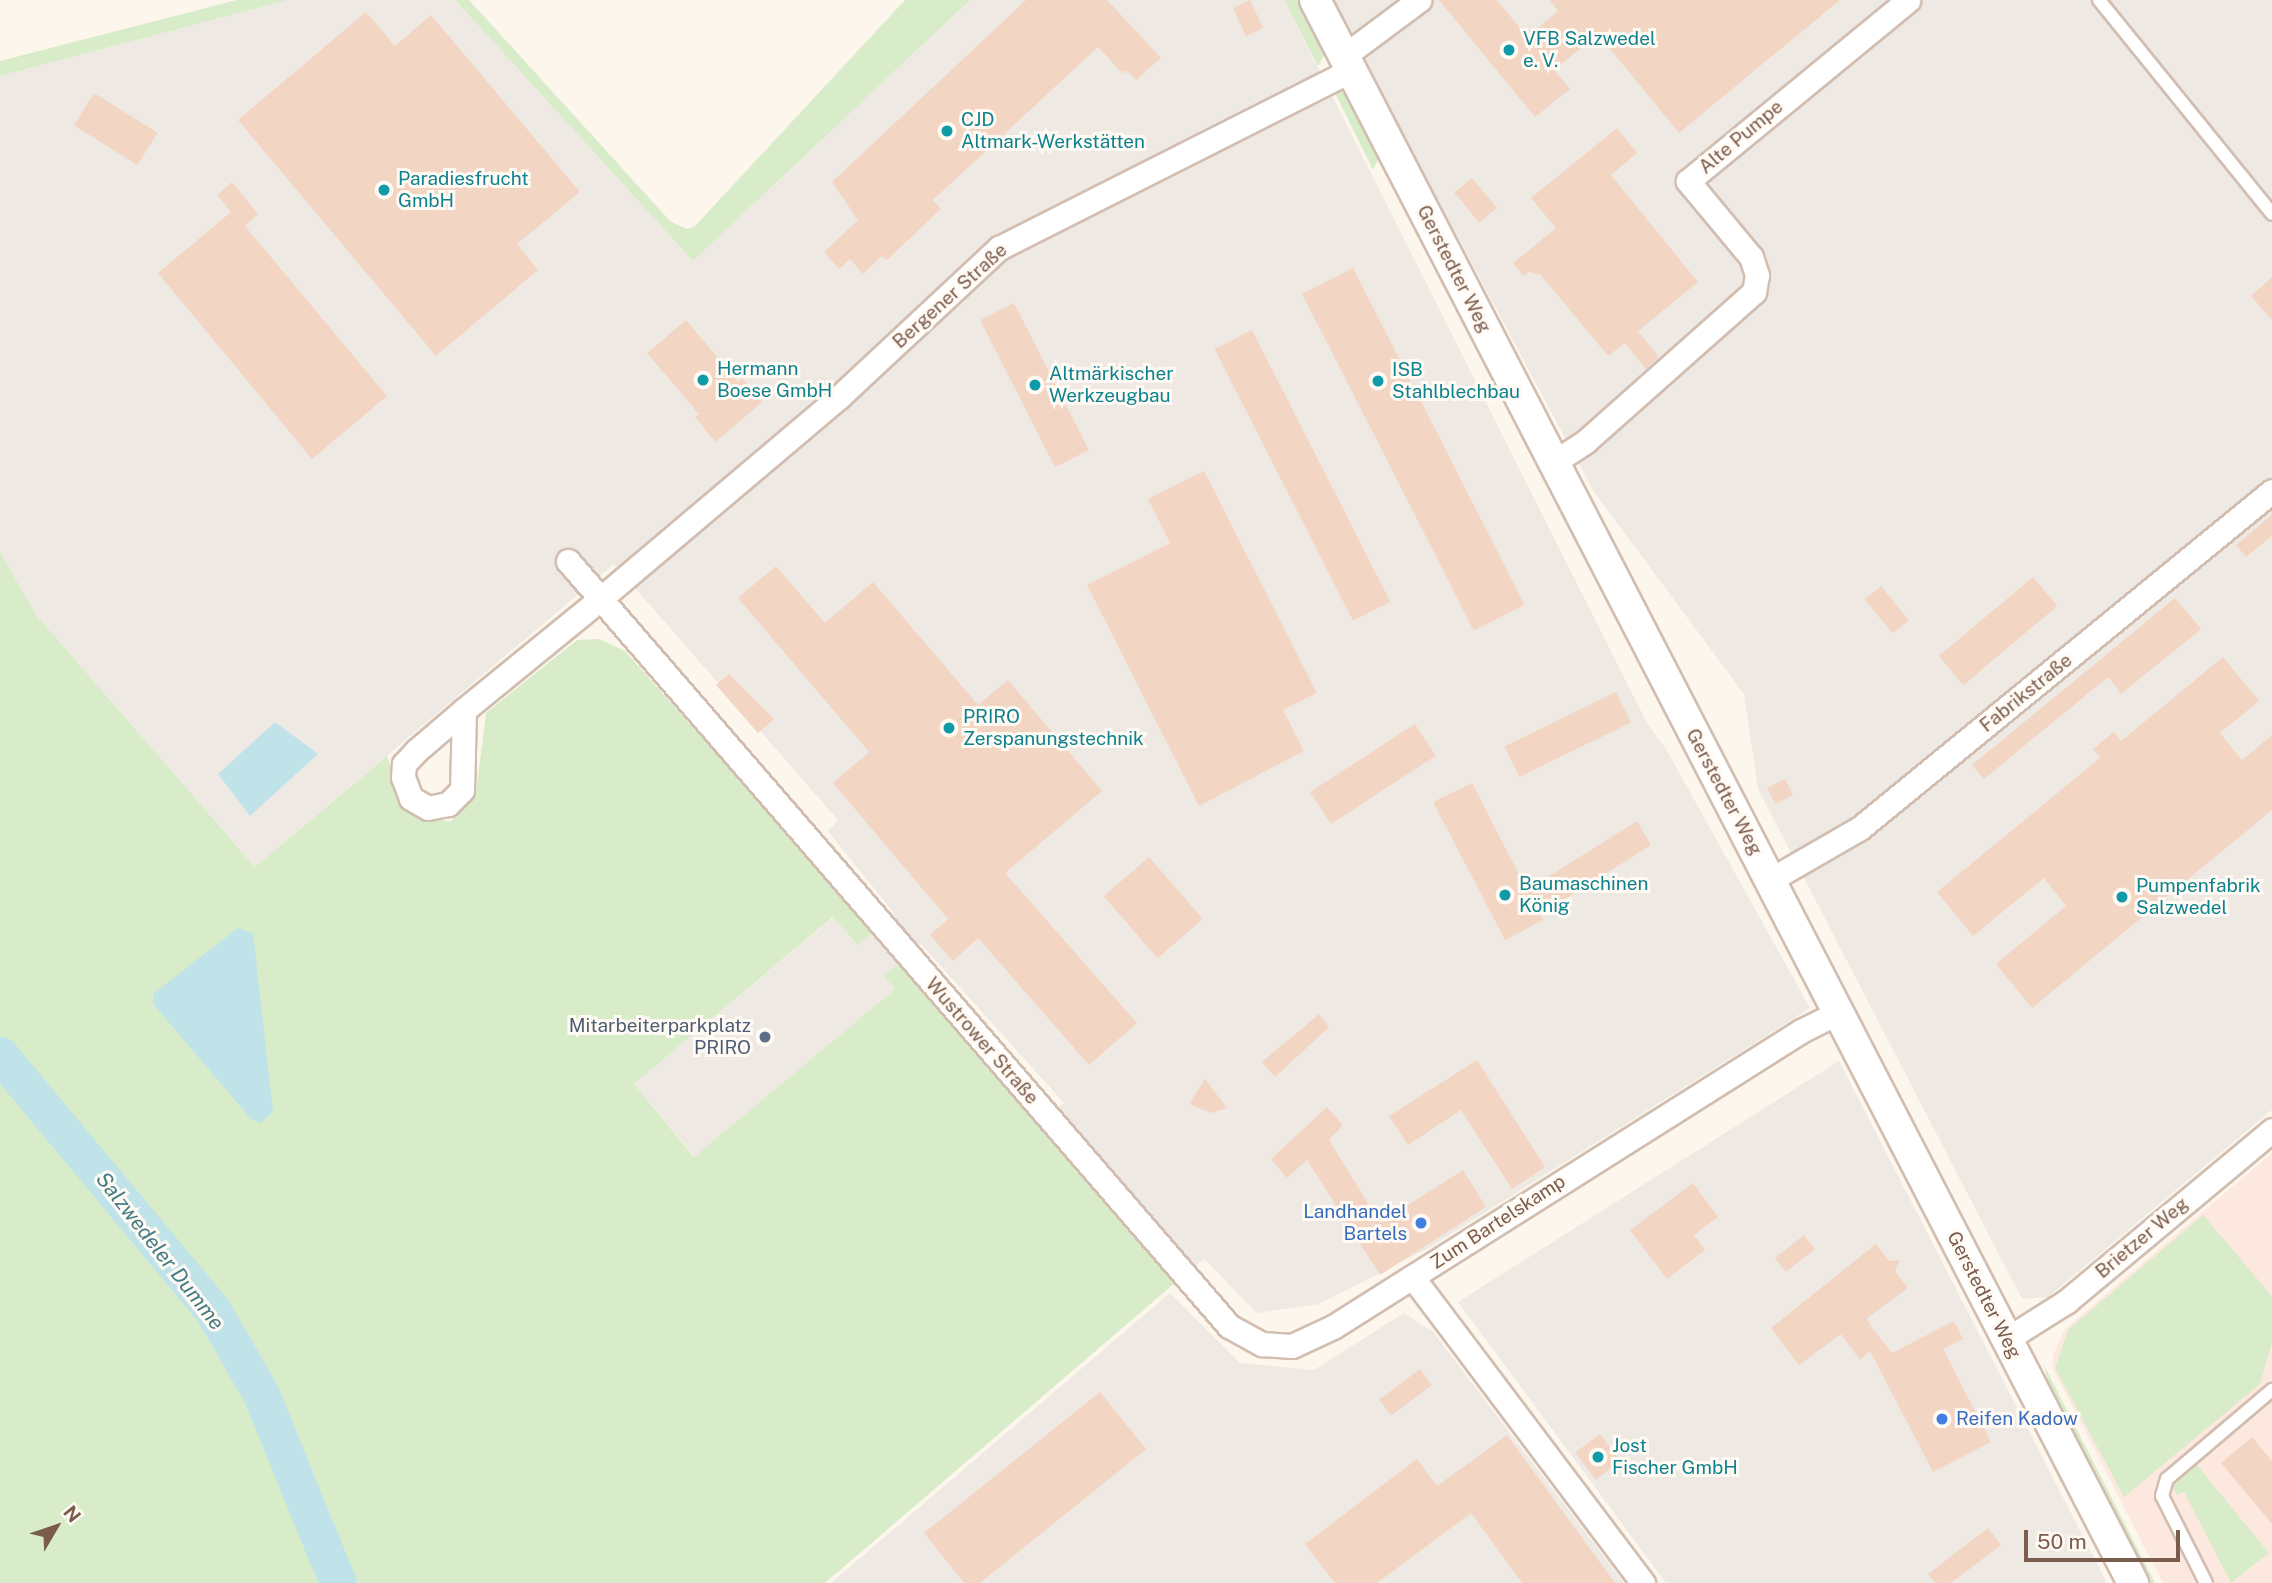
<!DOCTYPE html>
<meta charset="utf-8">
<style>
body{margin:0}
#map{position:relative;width:2272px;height:1583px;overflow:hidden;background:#fdf6ec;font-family:"Public Sans",sans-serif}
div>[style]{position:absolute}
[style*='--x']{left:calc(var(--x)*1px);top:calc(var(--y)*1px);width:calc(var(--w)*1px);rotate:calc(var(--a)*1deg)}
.commercial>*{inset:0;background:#fde8e0}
.industrial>*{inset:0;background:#efe9e4}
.green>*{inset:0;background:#d8ecc9}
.water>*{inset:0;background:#bfe3e8}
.river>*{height:37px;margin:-18.5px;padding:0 18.5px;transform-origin:18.5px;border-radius:18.5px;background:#bfe3e8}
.building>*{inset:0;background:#f3d5c3;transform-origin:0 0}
.roads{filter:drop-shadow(2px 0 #d1beb0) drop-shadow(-2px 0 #d1beb0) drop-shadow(0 2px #d1beb0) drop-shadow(0 -2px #d1beb0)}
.service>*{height:12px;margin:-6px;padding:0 6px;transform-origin:6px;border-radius:6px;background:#fff}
.minor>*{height:23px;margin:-11.5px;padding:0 11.5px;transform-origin:11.5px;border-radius:11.5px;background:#fff}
.tertiary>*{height:30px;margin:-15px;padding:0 15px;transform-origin:15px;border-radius:15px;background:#fff}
.dots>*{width:19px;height:19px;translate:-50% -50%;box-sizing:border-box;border:4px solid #fffaf3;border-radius:50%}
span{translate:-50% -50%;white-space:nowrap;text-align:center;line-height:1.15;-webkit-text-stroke:6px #fffaf3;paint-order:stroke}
.culture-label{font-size:19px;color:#0d838f}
.left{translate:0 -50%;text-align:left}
.street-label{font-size:19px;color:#7a5c4d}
.service-label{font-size:19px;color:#4e5e75}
.right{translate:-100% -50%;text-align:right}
.shop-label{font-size:19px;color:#366cbe}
.water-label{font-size:21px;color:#437c86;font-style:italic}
.north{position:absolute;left:21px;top:1492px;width:70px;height:70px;-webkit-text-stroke:5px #fffaf3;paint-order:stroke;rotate:51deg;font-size:19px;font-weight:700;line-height:28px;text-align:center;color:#7a5c4d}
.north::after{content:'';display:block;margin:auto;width:24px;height:32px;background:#7a5c4d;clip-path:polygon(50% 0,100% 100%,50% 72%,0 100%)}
.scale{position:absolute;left:2024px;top:1530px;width:156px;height:32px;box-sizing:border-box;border:4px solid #7a5c4d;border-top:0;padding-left:9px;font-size:21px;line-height:24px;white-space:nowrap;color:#7a5c4d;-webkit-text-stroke:5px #fffaf3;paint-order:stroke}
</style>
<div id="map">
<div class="commercial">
<div style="clip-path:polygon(2272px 1153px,2272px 1583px,2163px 1583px,2052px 1367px,2054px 1353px,2065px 1329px)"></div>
</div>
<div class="industrial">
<div style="clip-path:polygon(288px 0,455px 0,693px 261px,970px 0,1284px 0,1647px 723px,1666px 749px,1810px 1008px,1427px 1249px,1319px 1304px,1257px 1313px,1204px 1259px,1194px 1267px,1059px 1107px,1064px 1103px,921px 944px,901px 962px,895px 989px,695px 1157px,634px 1084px,834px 917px,874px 931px,894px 913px,828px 831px,838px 820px,614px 564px,255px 867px,37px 616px,0 552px,0 76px)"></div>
<div style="clip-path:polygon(1331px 0,2272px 0,2272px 1110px,2048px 1297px,2022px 1299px,1758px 789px,1744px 694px,1594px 492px)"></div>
<div style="clip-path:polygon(1839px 1061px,2107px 1583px,1666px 1583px,1458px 1302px)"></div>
<div style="clip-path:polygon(1170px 1293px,1240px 1363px,1314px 1370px,1404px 1313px,1433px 1332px,1624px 1583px,831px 1583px)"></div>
</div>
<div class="green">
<div style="clip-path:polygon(237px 0,288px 0,0 76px,0 61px)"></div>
<div style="clip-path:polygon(455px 0,469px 0,671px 222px,687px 229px,695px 226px,905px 0,970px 0,693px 261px)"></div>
<div style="clip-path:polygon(1284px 0,1305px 0,1326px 52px,1318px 66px)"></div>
<div style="clip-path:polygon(1334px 91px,1348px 94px,1382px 151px,1373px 170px)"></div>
<div style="clip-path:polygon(0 552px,37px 616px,255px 867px,387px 756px,409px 811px,450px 822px,476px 792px,486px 713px,577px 640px,599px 639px,625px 651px,874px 931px,858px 945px,833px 917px,634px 1084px,694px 1157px,895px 989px,884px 976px,901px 962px,1176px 1282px,825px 1583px,0 1583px)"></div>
<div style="clip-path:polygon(2203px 1215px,2272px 1296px,2272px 1343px,2260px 1384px,2124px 1497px,2055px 1368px,2068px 1330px)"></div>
<div style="clip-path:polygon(2044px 1365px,2155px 1583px,2148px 1583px,2051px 1394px)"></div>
<div style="clip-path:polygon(2197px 1465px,2269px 1553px,2231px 1583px,2184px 1492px,2177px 1495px,2172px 1486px)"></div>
</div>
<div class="water">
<div style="clip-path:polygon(275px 722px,318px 754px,250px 816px,218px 774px)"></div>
<div style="clip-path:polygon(238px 928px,253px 933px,273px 1112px,261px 1123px,251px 1119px,153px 1004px,154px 993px)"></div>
</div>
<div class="river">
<div style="--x:0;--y:1055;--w:333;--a:50.2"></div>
<div style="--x:213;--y:1311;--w:94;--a:59.9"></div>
<div style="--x:260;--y:1392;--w:206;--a:67.8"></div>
</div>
<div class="building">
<div style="clip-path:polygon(1026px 0,1107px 0,1161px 58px,1136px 80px,1126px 70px,1123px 74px,1098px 47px,933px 200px,941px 209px,887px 260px,882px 256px,863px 274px,850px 259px,839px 269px,824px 252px,858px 220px,832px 182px)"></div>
<div style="left:1250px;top:0;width:31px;height:19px;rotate:65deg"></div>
<div style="clip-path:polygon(1439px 0,1497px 0,1527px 37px,1558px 11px,1550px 0,1840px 0,1679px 133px,1598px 34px,1554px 70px,1570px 89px,1535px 117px)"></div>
<div style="clip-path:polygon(366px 12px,395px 46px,431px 15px,580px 192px,517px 244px,538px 270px,436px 356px,238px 120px)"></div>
<div style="left:94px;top:93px;width:75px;height:38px;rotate:32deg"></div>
<div style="clip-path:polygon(1617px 128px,1637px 153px,1611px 175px,1698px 282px,1638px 331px,1659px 357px,1646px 369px,1625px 343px,1608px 356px,1541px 275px,1529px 272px,1523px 276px,1513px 263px,1556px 228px,1531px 198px)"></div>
<div style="left:1472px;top:178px;width:39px;height:23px;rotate:50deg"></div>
<div style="clip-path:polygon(232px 182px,258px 214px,245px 226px,387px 396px,312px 459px,158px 273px,231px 212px,217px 195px)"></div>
<div style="left:1353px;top:268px;width:378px;height:57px;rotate:63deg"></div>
<div style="clip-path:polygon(2272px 277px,2272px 320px,2251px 296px)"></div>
<div style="left:1014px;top:303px;width:165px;height:38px;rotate:63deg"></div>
<div style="clip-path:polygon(686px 320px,738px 382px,742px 378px,762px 402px,715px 442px,695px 417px,699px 414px,647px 353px)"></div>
<div style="left:1252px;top:330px;width:305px;height:42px;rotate:63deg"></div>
<div style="clip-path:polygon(1204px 471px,1317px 693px,1283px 710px,1304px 751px,1199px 806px,1087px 585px,1170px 543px,1148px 499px)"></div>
<div style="clip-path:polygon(2272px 515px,2272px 536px,2246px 557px,2236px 545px)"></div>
<div style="clip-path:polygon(776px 566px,825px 623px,873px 582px,978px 705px,1008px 680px,1102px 791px,1005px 873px,1137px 1023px,1089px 1065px,978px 938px,953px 961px,930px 935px,948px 919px,833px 783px,869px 752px,738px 598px)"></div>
<div style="left:2033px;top:577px;width:38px;height:123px;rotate:50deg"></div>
<div style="left:1881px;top:586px;width:44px;height:21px;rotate:51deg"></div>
<div style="clip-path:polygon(2175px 598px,2201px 629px,2121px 694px,2108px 677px,1984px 779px,1972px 765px)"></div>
<div style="clip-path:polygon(2223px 657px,2259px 701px,2220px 733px,2242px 760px,2272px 735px,2272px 810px,2032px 1008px,1996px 964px,2066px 906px,2044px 878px,1973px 936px,1937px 892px,2100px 758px,2093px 749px,2114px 732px,2121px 741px)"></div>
<div style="clip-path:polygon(729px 674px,774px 719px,758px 733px,716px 685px)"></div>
<div style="left:1616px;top:692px;width:34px;height:124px;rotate:64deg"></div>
<div style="left:1415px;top:724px;width:38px;height:125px;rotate:57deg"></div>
<div style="left:1785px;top:779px;width:18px;height:20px;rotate:63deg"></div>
<div style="clip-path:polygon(1472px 783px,1527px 890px,1637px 821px,1651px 845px,1540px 915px,1543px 920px,1505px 940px,1433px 802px)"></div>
<div style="left:1149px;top:857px;width:82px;height:60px;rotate:49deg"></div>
<div style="clip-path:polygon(1319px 1014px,1329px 1027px,1275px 1077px,1262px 1062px)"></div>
<div style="clip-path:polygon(1477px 1060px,1545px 1167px,1512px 1189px,1461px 1110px,1408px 1145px,1389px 1116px)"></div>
<div style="clip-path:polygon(1205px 1079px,1227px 1108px,1211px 1113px,1189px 1104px)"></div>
<div style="clip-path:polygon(1327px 1107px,1343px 1125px,1329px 1140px,1380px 1223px,1463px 1170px,1486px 1207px,1380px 1275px,1307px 1160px,1287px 1178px,1271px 1159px)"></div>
<div style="clip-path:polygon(1693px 1183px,1718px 1217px,1694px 1235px,1705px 1250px,1667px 1279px,1630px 1230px)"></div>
<div style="left:1804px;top:1235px;width:18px;height:37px;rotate:52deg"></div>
<div style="clip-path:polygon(1876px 1244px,1889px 1261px,1900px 1260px,1895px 1271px,1908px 1288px,1867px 1318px,1873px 1329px,1892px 1353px,1954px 1321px,1963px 1339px,1943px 1349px,1991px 1442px,1933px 1472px,1870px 1351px,1860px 1360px,1841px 1334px,1799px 1365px,1771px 1328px)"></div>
<div style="left:1420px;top:1369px;width:20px;height:51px;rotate:53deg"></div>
<div style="clip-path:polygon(1100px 1392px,1146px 1449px,980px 1583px,964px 1583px,924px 1533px)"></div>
<div style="left:1600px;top:1434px;width:34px;height:31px;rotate:53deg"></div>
<div style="clip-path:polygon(1507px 1435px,1615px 1583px,1522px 1583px,1471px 1513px,1377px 1583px,1335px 1583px,1305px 1544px,1417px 1459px,1437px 1486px)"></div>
<div style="clip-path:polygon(2252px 1437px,2272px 1461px,2272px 1524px,2221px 1463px)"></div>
<div style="clip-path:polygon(1988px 1528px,2001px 1545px,1951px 1583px,1935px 1583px,1928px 1574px)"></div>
</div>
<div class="roads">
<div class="service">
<div style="--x:2099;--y:0;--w:275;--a:51"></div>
<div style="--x:2206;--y:1583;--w:97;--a:-116.8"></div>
<div style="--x:2162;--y:1496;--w:18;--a:-74"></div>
<div style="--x:2167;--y:1479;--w:138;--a:-40.3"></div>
</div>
<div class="minor">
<div style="--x:1344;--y:56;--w:94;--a:-36.7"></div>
<div style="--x:1554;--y:462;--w:38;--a:-33"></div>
<div style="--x:1586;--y:441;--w:225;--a:-41.6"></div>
<div style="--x:1754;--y:292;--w:17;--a:-80"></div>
<div style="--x:1757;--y:275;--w:19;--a:-108"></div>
<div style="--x:1751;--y:257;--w:99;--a:-129.7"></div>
<div style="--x:1688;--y:181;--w:285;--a:-39.4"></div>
<div style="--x:568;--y:561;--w:1011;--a:49.17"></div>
<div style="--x:1229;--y:1326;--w:38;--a:29"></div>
<div style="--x:1262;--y:1344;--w:30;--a:4"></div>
<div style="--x:1292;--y:1346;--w:45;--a:-24.9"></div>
<div style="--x:1333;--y:1327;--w:93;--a:-32.3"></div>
<div style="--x:464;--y:710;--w:80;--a:91.4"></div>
<div style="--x:462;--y:790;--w:20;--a:135"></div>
<div style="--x:448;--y:804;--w:20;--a:169"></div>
<div style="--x:428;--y:808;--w:20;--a:-150"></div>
<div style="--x:411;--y:798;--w:22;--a:-111"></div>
<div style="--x:403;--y:777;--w:13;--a:-86"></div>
<div style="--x:404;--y:764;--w:18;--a:-47"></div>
<div style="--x:416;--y:751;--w:63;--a:-40.5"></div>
<div style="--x:464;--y:710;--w:176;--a:-39.2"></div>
<div style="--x:600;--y:599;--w:313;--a:-40.2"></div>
<div style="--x:839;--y:397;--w:219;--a:-43"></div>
<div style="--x:999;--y:248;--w:394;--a:-26.8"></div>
<div style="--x:1770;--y:880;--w:104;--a:-30"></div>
<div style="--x:1860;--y:828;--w:532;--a:-39.28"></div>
<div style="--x:2007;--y:1339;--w:71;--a:-32.3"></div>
<div style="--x:2067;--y:1301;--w:267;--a:-39.8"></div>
<div style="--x:1643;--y:1583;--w:383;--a:-127"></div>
<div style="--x:1412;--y:1277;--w:460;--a:-32.3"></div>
<div style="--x:1801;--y:1031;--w:42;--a:-26.6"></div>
</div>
<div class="tertiary">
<div style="--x:1315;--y:0;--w:1782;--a:62.67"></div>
</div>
</div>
<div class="dots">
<div style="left:1509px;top:50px;background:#0f9aa8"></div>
<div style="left:947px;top:131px;background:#0f9aa8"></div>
<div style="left:384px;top:190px;background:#0f9aa8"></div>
<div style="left:703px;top:380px;background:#0f9aa8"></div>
<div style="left:1378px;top:381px;background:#0f9aa8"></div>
<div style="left:1035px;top:385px;background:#0f9aa8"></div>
<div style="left:949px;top:728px;background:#0f9aa8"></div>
<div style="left:1505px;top:895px;background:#0f9aa8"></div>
<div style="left:2122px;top:897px;background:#0f9aa8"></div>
<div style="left:765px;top:1037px;background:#5c6f8a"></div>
<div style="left:1421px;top:1223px;background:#3f7fe0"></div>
<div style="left:1942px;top:1419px;background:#3f7fe0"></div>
<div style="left:1598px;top:1457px;background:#0f9aa8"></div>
</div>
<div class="culture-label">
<span class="left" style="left:1523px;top:50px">VFB Salzwedel<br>e. V.</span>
<span class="left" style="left:961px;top:131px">CJD<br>Altmark-Werkstätten</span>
<span class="left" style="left:398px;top:190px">Paradiesfrucht<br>GmbH</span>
<span class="left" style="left:717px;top:380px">Hermann<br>Boese GmbH</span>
<span class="left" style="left:1392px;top:381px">ISB<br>Stahlblechbau</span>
<span class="left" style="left:1049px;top:385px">Altmärkischer<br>Werkzeugbau</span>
<span class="left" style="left:963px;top:728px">PRIRO<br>Zerspanungstechnik</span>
<span class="left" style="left:1519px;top:895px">Baumaschinen<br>König</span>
<span class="left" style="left:2136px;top:897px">Pumpenfabrik<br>Salzwedel</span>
<span class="left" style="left:1612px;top:1457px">Jost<br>Fischer GmbH</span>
</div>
<div class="street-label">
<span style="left:1741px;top:137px;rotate:-40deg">Alte Pumpe</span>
<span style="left:1454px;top:269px;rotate:63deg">Gerstedter Weg</span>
<span style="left:950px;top:296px;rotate:-42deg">Bergener Straße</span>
<span style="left:2026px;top:693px;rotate:-39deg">Fabrikstraße</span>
<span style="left:1724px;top:792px;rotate:62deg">Gerstedter Weg</span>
<span style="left:982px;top:1041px;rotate:49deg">Wustrower Straße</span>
<span style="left:1498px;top:1222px;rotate:-33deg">Zum Bartelskamp</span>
<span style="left:2142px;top:1238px;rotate:-40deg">Brietzer Weg</span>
<span style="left:1984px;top:1295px;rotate:63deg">Gerstedter Weg</span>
</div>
<div class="service-label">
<span class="right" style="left:751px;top:1037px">Mitarbeiterparkplatz<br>PRIRO</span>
</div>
<div class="shop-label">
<span class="right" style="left:1407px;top:1223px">Landhandel<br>Bartels</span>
<span class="left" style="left:1956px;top:1419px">Reifen Kadow</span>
</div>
<div class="water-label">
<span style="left:160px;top:1251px;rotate:52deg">Salzwedeler Dumme</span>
</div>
<div class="north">N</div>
<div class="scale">50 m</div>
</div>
